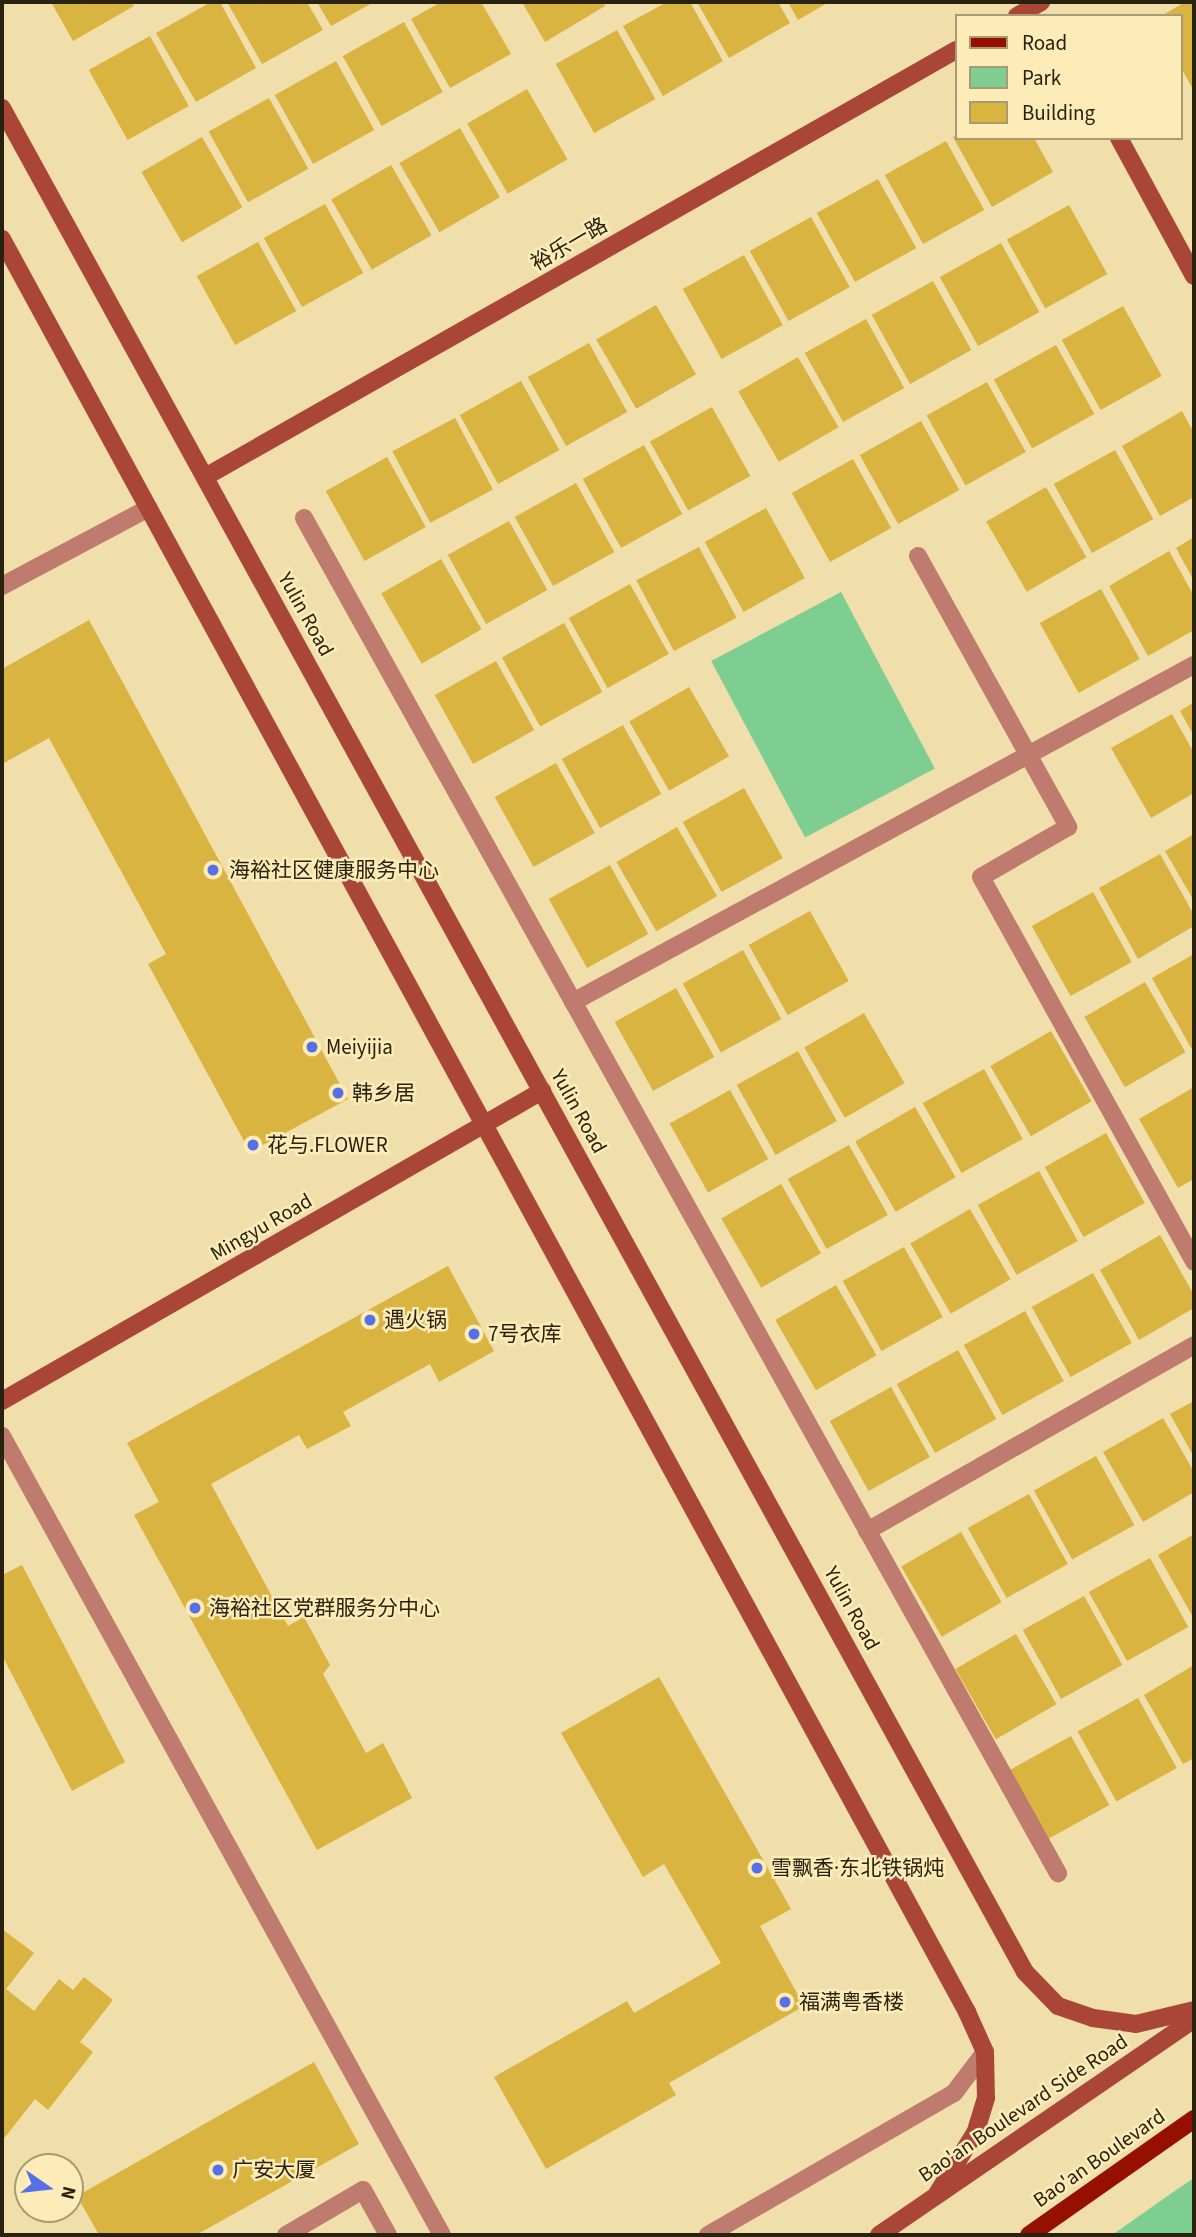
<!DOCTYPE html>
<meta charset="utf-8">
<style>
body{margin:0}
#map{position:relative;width:1196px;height:2237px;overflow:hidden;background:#f0deab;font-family:"Source Sans 3","Noto Sans SC",sans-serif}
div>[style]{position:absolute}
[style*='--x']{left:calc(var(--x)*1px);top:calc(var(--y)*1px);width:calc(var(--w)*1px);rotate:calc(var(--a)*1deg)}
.green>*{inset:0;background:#7ecd91;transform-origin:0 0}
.building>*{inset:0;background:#d9b440;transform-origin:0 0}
.lane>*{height:18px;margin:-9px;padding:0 9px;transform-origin:9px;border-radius:9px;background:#c07b6f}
.street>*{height:18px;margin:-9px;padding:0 9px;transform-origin:9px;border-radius:9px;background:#c07b6f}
.secondary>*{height:18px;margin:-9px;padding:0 9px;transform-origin:9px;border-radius:9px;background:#a94637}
.primary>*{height:18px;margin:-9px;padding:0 9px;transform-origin:9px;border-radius:9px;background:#961002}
.dots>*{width:19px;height:19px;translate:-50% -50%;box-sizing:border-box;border:4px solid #fdebb8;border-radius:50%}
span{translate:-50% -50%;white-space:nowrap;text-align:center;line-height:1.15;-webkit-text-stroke:5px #fdebb8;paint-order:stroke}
.street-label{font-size:21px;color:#29220f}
.poi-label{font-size:21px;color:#29220f}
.left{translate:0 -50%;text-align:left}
.frame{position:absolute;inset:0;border:4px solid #29220f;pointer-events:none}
.legend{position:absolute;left:955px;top:14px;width:228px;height:126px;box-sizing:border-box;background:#fdebb8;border:2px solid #a89b74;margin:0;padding:9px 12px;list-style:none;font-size:21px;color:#29220f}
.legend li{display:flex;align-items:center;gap:14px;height:35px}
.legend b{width:35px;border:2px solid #a89b74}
.north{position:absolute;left:14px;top:2153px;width:70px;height:70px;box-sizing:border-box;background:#fdebb8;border:2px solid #a89b74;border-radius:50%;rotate:104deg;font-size:19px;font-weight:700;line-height:28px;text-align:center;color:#29220f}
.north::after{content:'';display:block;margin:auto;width:24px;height:32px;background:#5670e6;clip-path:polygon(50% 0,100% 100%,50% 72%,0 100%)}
</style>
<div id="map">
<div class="green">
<div style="left:841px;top:592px;width:200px;height:147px;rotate:62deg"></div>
<div style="clip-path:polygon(1194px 2178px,1194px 2235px,1112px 2235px,1179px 2188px)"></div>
</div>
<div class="building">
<div style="clip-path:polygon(51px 2px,131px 2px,134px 6px,73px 41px)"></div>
<div style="clip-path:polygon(211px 2px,220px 2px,256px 68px,196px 102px,156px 33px)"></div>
<div style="clip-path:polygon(227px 2px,307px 2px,323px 30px,262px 64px)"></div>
<div style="clip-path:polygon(317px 2px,374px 2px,331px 26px)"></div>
<div style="clip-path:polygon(441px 2px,481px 2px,511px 54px,450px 88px,411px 19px)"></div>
<div style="clip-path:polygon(522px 2px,603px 2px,605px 6px,545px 42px)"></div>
<div style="clip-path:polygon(667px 2px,690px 2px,723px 61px,663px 96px,623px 26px)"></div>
<div style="clip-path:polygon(697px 2px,778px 2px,790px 23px,729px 58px)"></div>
<div style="clip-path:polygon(788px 2px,829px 2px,798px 20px)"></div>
<div style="clip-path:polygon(1185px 2px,1194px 2px,1194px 91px,1180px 66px,1180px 16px,1161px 16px)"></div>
<div style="left:404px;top:22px;width:80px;height:70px;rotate:61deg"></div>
<div style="left:617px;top:30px;width:79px;height:70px;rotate:61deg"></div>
<div style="left:150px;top:36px;width:80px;height:70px;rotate:61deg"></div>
<div style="left:336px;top:61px;width:79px;height:70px;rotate:61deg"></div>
<div style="left:527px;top:89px;width:81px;height:69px;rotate:60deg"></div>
<div style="left:269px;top:98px;width:81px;height:69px;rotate:61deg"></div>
<div style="left:460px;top:128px;width:80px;height:70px;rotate:60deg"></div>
<div style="clip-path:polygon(956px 135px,956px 138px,1034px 138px,1053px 172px,992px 207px,953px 137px)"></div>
<div style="left:202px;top:137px;width:81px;height:70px;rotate:60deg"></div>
<div style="left:946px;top:141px;width:79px;height:70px;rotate:61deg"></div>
<div style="left:391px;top:165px;width:81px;height:69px;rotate:60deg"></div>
<div style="left:878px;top:179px;width:79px;height:70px;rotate:61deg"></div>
<div style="left:325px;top:204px;width:79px;height:70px;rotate:61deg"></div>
<div style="left:1069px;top:205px;width:79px;height:71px;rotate:61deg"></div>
<div style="left:811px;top:217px;width:80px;height:70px;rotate:61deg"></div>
<div style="left:258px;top:242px;width:79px;height:70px;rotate:61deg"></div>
<div style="left:1001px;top:243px;width:79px;height:70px;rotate:61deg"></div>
<div style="left:744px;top:255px;width:80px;height:70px;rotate:61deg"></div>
<div style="left:933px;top:281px;width:79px;height:70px;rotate:61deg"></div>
<div style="left:656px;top:305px;width:80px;height:69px;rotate:60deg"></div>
<div style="left:1123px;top:306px;width:80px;height:70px;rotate:61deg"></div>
<div style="left:866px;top:319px;width:79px;height:70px;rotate:61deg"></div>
<div style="left:589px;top:343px;width:79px;height:70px;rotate:61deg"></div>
<div style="left:1056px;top:345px;width:79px;height:71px;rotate:61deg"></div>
<div style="left:798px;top:357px;width:81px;height:69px;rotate:60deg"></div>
<div style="left:521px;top:381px;width:79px;height:70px;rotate:61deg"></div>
<div style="left:987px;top:382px;width:80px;height:69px;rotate:61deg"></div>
<div style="left:712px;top:407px;width:79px;height:71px;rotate:61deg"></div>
<div style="clip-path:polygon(1182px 411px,1194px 433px,1194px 497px,1160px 516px,1122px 446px)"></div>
<div style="left:455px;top:418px;width:81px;height:71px;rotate:62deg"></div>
<div style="left:921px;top:421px;width:79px;height:70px;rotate:61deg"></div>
<div style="left:644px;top:445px;width:79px;height:70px;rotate:61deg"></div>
<div style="left:1115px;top:450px;width:79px;height:70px;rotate:61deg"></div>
<div style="left:387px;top:457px;width:80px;height:70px;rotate:61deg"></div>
<div style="left:853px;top:459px;width:79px;height:70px;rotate:61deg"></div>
<div style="left:576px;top:483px;width:79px;height:70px;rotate:61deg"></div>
<div style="left:1046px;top:487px;width:81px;height:69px;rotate:60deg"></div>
<div style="left:766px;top:508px;width:80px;height:70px;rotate:61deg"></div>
<div style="left:509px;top:521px;width:79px;height:70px;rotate:61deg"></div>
<div style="clip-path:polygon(1194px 537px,1194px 581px,1176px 548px)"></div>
<div style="left:699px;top:547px;width:80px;height:71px;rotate:62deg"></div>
<div style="clip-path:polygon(1169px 551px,1194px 596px,1194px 630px,1148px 656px,1109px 586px)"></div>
<div style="left:441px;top:559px;width:81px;height:69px;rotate:60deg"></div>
<div style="left:630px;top:584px;width:80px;height:70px;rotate:61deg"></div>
<div style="left:1101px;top:589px;width:80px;height:70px;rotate:61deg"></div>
<div style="clip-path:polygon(89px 620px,348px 1099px,250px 1152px,148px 964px,166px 954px,49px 738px,2px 764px,2px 669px)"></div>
<div style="left:564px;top:623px;width:79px;height:71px;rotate:61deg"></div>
<div style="left:496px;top:661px;width:79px;height:70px;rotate:61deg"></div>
<div style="left:689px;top:687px;width:80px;height:69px;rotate:60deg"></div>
<div style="clip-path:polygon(1194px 702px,1194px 736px,1180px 711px)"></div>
<div style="clip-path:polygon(1172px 714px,1194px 753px,1194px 793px,1151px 818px,1111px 748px)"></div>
<div style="left:623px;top:725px;width:79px;height:70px;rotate:61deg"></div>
<div style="left:556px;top:763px;width:80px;height:70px;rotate:61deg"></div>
<div style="left:744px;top:788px;width:80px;height:70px;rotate:61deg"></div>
<div style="left:677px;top:827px;width:80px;height:70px;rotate:60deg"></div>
<div style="clip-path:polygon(1194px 834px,1194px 901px,1165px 851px)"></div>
<div style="clip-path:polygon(1160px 854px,1194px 915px,1194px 926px,1138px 959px,1099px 888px)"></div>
<div style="left:610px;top:865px;width:79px;height:70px;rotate:61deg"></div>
<div style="left:1093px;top:892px;width:80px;height:70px;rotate:61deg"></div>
<div style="left:810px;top:911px;width:80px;height:70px;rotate:61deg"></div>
<div style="left:743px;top:950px;width:79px;height:69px;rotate:61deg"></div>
<div style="clip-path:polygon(1194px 954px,1194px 1046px,1191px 1048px,1152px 978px)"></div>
<div style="left:1145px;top:982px;width:81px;height:70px;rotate:60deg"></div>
<div style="left:676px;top:988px;width:79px;height:70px;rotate:61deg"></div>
<div style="left:864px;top:1013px;width:81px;height:69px;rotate:60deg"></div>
<div style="left:1051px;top:1031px;width:81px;height:70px;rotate:60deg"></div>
<div style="left:798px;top:1051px;width:80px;height:70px;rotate:61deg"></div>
<div style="left:984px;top:1069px;width:80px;height:70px;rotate:61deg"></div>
<div style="clip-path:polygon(1194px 1087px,1194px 1179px,1178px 1188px,1139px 1119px)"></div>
<div style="left:730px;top:1090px;width:79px;height:69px;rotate:61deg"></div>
<div style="left:915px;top:1107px;width:81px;height:69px;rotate:60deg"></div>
<div style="left:1106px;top:1133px;width:80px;height:70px;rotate:61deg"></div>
<div style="left:849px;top:1145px;width:80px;height:70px;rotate:61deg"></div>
<div style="left:1039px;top:1171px;width:80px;height:70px;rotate:61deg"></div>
<div style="left:781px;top:1184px;width:80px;height:69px;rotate:60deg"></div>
<div style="left:970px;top:1209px;width:81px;height:69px;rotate:60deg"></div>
<div style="clip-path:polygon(1160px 1235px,1194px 1295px,1194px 1308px,1139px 1340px,1100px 1270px)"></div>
<div style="left:904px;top:1247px;width:80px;height:70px;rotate:61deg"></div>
<div style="clip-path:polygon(448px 1266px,494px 1351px,439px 1382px,430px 1364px,343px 1412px,351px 1426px,307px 1449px,299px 1435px,211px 1484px,288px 1626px,304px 1617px,330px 1665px,323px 1674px,366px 1753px,383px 1743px,412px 1798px,317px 1850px,134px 1515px,159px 1502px,127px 1443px)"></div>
<div style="left:1093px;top:1273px;width:80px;height:70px;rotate:61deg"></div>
<div style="left:836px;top:1285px;width:81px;height:70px;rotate:60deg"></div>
<div style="left:1025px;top:1311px;width:80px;height:70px;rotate:61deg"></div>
<div style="left:958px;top:1350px;width:79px;height:70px;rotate:61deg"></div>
<div style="left:891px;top:1387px;width:80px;height:70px;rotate:61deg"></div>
<div style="clip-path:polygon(1194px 1401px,1194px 1457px,1170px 1414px)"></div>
<div style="clip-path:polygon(1163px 1418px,1194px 1472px,1194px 1492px,1143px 1522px,1103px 1452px)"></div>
<div style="left:1096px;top:1456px;width:79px;height:71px;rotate:61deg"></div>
<div style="left:1029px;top:1494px;width:80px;height:70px;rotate:61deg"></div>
<div style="left:961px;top:1532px;width:81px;height:69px;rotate:60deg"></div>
<div style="clip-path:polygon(1194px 1534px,1194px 1619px,1158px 1555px)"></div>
<div style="left:1150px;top:1558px;width:79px;height:70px;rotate:61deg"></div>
<div style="clip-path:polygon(22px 1565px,125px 1762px,72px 1791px,2px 1655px,2px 1575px)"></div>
<div style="left:1084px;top:1596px;width:79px;height:70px;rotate:61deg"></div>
<div style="left:1016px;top:1634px;width:81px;height:70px;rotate:60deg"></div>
<div style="clip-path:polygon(1194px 1665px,1194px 1758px,1183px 1764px,1144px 1695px)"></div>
<div style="clip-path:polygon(659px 1677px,791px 1909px,760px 1926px,804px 2006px,669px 2083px,676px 2095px,546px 2169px,494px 2077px,627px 2001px,634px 2013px,721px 1963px,664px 1864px,643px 1877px,561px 1733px)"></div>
<div style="left:1138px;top:1698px;width:80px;height:69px;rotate:61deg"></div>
<div style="left:1071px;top:1736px;width:79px;height:70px;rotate:61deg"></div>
<div style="clip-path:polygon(2px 1929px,34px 1953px,6px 1989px,34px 2011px,59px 1979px,73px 1990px,84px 1977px,113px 2000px,80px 2042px,93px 2052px,48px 2110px,35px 2099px,2px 2141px)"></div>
<div style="clip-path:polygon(314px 2062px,359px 2144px,196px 2235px,99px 2235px,77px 2196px)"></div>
</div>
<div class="lane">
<div style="--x:304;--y:518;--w:1551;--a:60.91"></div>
<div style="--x:918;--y:556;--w:310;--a:61"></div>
<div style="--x:1068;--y:827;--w:100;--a:150.1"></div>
<div style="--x:981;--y:877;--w:440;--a:61"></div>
<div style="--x:2;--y:1436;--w:912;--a:61.16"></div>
<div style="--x:286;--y:2235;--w:89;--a:-30.3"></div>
<div style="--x:363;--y:2190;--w:51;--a:60.9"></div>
<div style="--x:708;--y:2235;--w:284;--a:-30"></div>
<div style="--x:954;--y:2093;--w:51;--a:-52.9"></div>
</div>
<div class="street">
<div style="--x:2;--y:586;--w:166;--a:-28"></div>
<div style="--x:573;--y:1002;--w:707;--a:-28.49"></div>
<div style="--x:867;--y:1531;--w:376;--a:-29.6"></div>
</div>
<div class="secondary">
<div style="--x:1017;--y:16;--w:28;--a:-30"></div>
<div style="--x:2;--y:108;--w:2126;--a:61.24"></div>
<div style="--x:1025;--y:1972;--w:47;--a:45.9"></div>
<div style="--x:1058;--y:2006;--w:37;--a:19"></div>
<div style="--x:1093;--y:2018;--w:43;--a:7.9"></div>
<div style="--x:1136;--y:2024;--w:60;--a:-13.6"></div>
<div style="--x:1119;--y:138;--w:157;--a:61.5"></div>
<div style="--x:2;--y:239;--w:2019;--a:61.44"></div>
<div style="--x:967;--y:2012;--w:44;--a:65.8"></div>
<div style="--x:985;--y:2052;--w:46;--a:88.8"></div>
<div style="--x:986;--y:2098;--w:37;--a:107"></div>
<div style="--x:975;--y:2133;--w:72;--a:121.9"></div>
<div style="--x:205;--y:477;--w:864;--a:-29.62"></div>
<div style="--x:2;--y:1401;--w:623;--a:-29.86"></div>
<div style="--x:879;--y:2235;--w:382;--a:-34.4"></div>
</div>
<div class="primary">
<div style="--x:1029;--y:2235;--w:202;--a:-35.1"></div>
</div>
<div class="dots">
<div style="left:213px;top:870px;background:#5670e6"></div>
<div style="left:312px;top:1047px;background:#5670e6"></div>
<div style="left:338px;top:1093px;background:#5670e6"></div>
<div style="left:253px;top:1145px;background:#5670e6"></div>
<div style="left:370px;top:1320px;background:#5670e6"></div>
<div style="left:474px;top:1334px;background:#5670e6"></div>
<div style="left:195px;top:1608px;background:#5670e6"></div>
<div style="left:757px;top:1868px;background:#5670e6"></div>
<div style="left:785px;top:2002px;background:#5670e6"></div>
<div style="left:218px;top:2170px;background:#5670e6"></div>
</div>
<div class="street-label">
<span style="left:569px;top:244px;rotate:-30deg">裕乐一路</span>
<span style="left:306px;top:614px;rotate:61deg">Yulin Road</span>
<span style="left:579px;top:1111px;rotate:61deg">Yulin Road</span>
<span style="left:261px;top:1227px;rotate:-30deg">Mingyu Road</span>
<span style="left:852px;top:1608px;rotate:61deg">Yulin Road</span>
<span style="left:1023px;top:2108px;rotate:-34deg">Bao'an Boulevard Side Road</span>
<span style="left:1099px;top:2158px;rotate:-35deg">Bao'an Boulevard</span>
</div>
<div class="poi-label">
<span class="left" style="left:229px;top:870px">海裕社区健康服务中心</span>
<span class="left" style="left:326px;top:1047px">Meiyijia</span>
<span class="left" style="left:352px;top:1093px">韩乡居</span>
<span class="left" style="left:267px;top:1145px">花与.FLOWER</span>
<span class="left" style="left:384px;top:1320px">遇火锅</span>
<span class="left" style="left:488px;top:1334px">7号衣库</span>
<span class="left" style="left:209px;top:1608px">海裕社区党群服务分中心</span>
<span class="left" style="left:771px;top:1868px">雪飘香·东北铁锅炖</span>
<span class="left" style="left:799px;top:2002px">福满粤香楼</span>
<span class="left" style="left:232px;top:2170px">广安大厦</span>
</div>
<div class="frame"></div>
<ul class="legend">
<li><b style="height:9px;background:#961002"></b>Road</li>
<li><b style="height:19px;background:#7ecd91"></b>Park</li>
<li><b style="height:19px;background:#d9b440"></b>Building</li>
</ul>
<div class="north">N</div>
</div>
